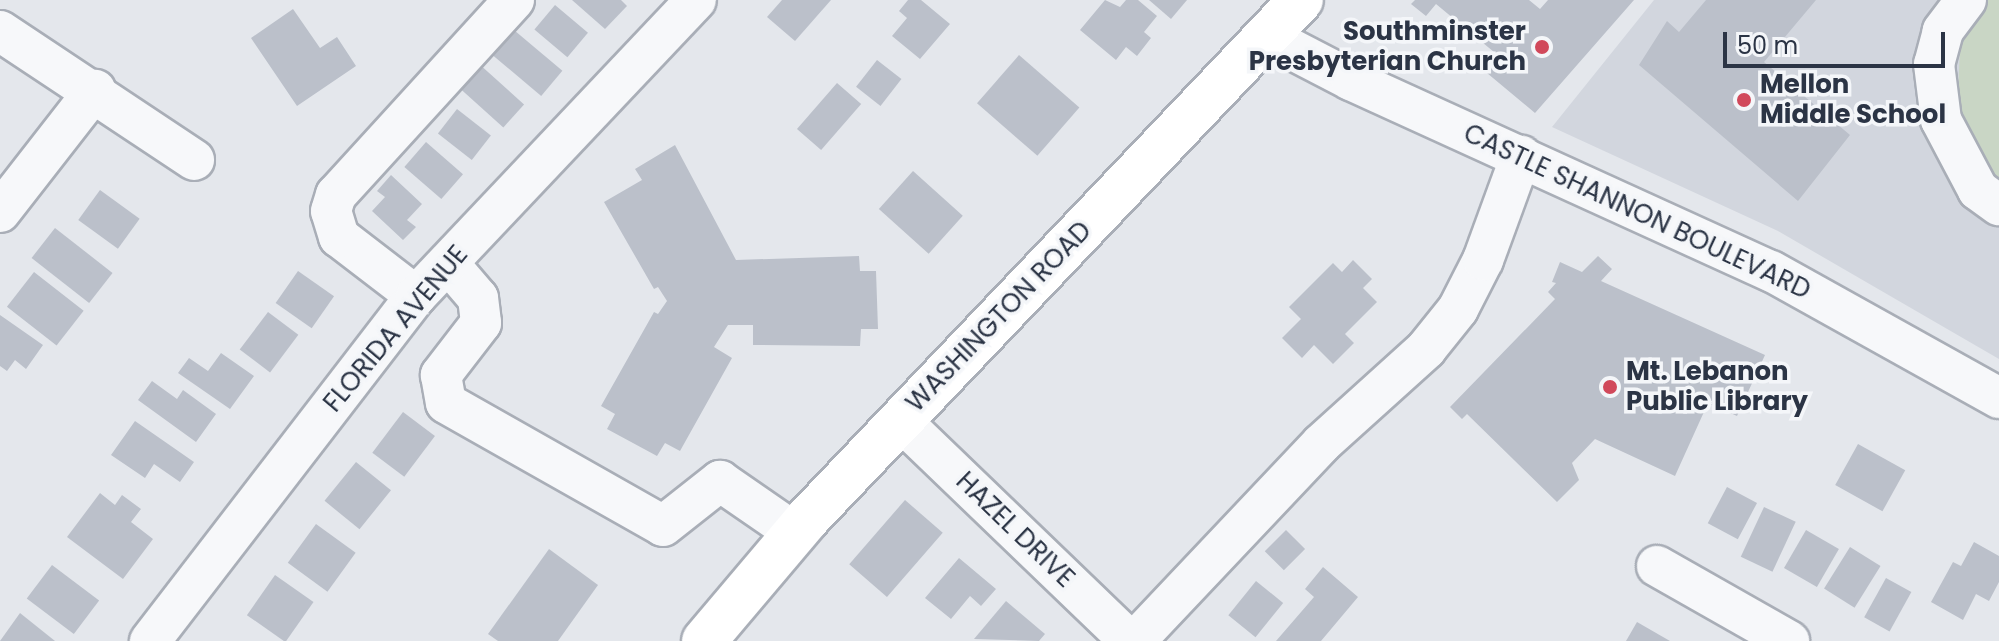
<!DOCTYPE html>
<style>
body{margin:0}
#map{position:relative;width:1999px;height:641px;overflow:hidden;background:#e4e7ec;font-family:Poppins,sans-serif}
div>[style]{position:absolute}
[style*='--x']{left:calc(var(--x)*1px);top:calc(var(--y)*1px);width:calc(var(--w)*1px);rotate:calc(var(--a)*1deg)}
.built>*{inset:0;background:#d2d6de}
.green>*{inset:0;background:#c9d6c5}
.building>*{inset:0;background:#bbc0ca;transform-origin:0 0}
.roads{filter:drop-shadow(2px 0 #a9aeb7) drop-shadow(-2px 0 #a9aeb7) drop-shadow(0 2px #a9aeb7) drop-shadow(0 -2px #a9aeb7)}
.minor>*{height:40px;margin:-20px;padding:0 20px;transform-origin:20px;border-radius:20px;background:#f7f8fa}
.major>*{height:44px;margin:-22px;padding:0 22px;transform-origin:22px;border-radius:22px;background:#fff}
.dots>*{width:22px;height:22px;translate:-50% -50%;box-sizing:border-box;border:4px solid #f4f6f9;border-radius:50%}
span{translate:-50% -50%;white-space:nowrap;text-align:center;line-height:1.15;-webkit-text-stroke:7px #f4f6f9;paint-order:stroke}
.poi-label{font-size:26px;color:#2b3445;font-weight:700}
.right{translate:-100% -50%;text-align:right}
.left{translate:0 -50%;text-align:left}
.street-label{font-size:26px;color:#2b3445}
.scale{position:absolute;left:1723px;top:32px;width:222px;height:36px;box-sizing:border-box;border:4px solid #2b3445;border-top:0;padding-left:10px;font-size:24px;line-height:28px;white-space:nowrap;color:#2b3445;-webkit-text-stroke:6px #f4f6f9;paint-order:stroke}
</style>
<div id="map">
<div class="built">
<div style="clip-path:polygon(1654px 0,1999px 0,1999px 359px,1778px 231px,1552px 127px)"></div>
</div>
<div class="green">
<div style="clip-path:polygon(1977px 0,1999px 0,1999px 191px,1967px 147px,1958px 91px,1961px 29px)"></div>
</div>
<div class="building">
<div style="clip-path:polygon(572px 0,621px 0,627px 6px,605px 29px)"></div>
<div style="clip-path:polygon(782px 0,831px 0,795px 41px,767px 17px)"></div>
<div style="clip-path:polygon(908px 0,921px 0,950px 24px,920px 59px,892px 36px,907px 18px,899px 11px)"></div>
<div style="clip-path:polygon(1105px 0,1120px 7px,1126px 0,1138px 0,1157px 16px,1144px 32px,1151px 38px,1137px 56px,1126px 47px,1116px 60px,1080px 30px)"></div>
<div style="clip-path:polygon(1149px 0,1187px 0,1171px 19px)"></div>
<div style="clip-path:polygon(1415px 0,1529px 0,1540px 9px,1548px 0,1634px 0,1535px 113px,1487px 73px,1500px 57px,1436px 4px,1426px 16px,1411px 4px)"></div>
<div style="clip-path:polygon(1706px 0,1816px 0,1764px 62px,1850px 135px,1798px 201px,1639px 65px,1667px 21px,1679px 32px)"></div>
<div style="left:555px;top:5px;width:43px;height:32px;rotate:40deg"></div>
<div style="clip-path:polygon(293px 9px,320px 48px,337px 37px,356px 66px,297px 106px,251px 38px)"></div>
<div style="left:508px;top:25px;width:71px;height:33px;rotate:40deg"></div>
<div style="left:1019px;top:55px;width:80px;height:64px;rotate:41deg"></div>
<div style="left:877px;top:60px;width:31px;height:34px;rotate:38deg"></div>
<div style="left:478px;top:63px;width:62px;height:31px;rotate:42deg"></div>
<div style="left:837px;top:83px;width:32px;height:61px;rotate:41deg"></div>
<div style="left:457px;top:109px;width:43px;height:31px;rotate:38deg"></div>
<div style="left:426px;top:142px;width:49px;height:33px;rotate:41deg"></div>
<div style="clip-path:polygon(675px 145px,736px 260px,859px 256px,860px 271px,876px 271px,878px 329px,861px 329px,860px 346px,753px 345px,753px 325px,728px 325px,714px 347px,732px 358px,680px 451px,665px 443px,657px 456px,607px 429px,615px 414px,601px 406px,654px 312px,658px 314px,667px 301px,658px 287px,654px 289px,604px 202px,642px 180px,635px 169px)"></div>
<div style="left:913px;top:171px;width:67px;height:51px;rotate:42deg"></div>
<div style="clip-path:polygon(391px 175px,422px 204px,407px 220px,416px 227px,403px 240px,372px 211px,385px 197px,377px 191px)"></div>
<div style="left:100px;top:190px;width:49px;height:37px;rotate:36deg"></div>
<div style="left:55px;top:228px;width:73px;height:38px;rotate:38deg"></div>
<div style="clip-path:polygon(1598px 256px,1612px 269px,1601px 281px,1765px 355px,1737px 416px,1708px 403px,1675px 476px,1595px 439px,1572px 463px,1579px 480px,1557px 502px,1467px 414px,1462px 419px,1450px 407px,1555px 299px,1548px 292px,1556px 283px,1552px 282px,1560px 262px,1582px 272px)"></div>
<div style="clip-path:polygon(1353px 260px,1372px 279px,1363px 288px,1377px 302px,1345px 334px,1354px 343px,1333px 364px,1314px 345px,1302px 358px,1282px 338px,1301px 319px,1289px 307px,1333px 263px,1342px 272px)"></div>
<div style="left:298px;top:271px;width:44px;height:39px;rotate:35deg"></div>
<div style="left:34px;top:272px;width:63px;height:44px;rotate:38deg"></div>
<div style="left:268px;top:312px;width:38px;height:47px;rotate:37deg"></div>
<div style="clip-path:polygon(0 315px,43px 345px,26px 369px,15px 360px,7px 371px,0 366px)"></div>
<div style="clip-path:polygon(221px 353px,254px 376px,230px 409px,178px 373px,189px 358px,208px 371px)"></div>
<div style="clip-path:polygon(152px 381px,177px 399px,183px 390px,216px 414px,196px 442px,138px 400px)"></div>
<div style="left:403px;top:412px;width:40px;height:51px;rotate:37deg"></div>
<div style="clip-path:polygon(135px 421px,194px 462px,180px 482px,154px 464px,145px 478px,111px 455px)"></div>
<div style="left:1858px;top:444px;width:54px;height:47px;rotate:29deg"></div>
<div style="left:356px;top:462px;width:45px;height:50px;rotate:39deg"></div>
<div style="left:1727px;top:487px;width:34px;height:41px;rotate:28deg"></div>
<div style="clip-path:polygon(100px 493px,115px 505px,122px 495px,141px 509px,131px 522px,153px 539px,123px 579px,67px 537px)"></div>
<div style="left:905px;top:500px;width:50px;height:85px;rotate:41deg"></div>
<div style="left:1764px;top:507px;width:35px;height:55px;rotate:25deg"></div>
<div style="left:316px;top:524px;width:49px;height:48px;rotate:36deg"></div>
<div style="left:1286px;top:530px;width:27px;height:30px;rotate:45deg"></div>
<div style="left:1806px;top:530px;width:38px;height:44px;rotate:30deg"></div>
<div style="clip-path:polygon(1974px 542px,1999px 556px,1999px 582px,1989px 601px,1976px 594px,1963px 620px,1931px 602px,1953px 562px,1961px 566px)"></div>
<div style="left:1850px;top:547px;width:36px;height:49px;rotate:32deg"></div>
<div style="clip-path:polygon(549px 549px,598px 585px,558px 641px,498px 641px,488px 634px)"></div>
<div style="clip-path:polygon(959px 558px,996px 589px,981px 606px,970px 596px,951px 619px,925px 598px)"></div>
<div style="left:52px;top:565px;width:59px;height:42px;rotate:37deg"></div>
<div style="clip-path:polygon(1323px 567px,1358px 597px,1321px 641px,1276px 641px,1314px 597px,1305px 589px)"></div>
<div style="left:275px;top:575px;width:47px;height:49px;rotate:35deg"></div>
<div style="left:1886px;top:578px;width:29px;height:45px;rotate:29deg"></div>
<div style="left:1256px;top:581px;width:35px;height:44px;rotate:39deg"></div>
<div style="clip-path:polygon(1006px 601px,1045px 634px,1039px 641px,974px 639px)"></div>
<div style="clip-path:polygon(20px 613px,55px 641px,0 641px)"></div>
<div style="clip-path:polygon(1637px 622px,1670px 641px,1626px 641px)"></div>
</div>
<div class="roads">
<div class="minor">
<div style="--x:1966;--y:0;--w:39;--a:127"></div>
<div style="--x:1943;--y:31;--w:34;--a:105"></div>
<div style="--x:1934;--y:64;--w:56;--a:82.9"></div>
<div style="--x:1941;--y:120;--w:79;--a:62.1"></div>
<div style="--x:1978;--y:190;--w:26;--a:36"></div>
<div style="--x:0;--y:31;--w:233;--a:33.6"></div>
<div style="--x:1268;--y:37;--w:93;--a:27.4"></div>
<div style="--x:1351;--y:80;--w:461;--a:24.5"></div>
<div style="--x:1771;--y:271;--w:261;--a:29.1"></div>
<div style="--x:0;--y:212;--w:155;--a:-52.1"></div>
<div style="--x:448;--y:263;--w:46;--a:49.4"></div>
<div style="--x:478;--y:298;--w:25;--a:83"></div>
<div style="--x:481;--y:323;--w:66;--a:127.6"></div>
<div style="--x:441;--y:375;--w:28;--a:80"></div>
<div style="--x:446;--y:403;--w:249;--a:29.5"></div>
<div style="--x:663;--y:526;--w:73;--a:-38.3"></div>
<div style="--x:720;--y:481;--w:90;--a:34.6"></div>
<div style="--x:416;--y:296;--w:97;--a:-142.5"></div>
<div style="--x:339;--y:237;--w:27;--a:-107"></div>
<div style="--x:331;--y:211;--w:17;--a:-73"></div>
<div style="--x:336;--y:195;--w:264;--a:-47.6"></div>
<div style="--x:900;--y:420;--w:319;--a:43.9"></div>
<div style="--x:1657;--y:566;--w:152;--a:29.6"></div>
<div style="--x:150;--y:641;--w:436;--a:-52.4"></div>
<div style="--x:416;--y:296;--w:407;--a:-46.6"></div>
<div style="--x:1135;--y:641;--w:271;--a:-46.6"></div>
<div style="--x:1321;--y:444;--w:142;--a:-42.1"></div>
<div style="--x:1426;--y:349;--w:51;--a:-51.3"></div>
<div style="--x:1458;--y:309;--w:55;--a:-63"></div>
<div style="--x:1483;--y:260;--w:111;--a:-69.9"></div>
</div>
<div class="major">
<div style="--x:704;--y:641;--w:161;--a:-49.8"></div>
<div style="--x:808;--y:518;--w:715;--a:-46.42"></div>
</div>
</div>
<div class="dots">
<div style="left:1542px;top:47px;background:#d1495b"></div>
<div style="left:1744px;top:100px;background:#d1495b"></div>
<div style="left:1610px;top:387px;background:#d1495b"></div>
</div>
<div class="poi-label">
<span class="right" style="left:1526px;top:47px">Southminster<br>Presbyterian Church</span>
<span class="left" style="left:1760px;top:100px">Mellon<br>Middle School</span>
<span class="left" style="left:1626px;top:387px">Mt. Lebanon<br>Public Library</span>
</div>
<div class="street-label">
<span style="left:1637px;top:212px;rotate:25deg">CASTLE SHANNON BOULEVARD</span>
<span style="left:999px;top:317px;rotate:-46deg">WASHINGTON ROAD</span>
<span style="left:396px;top:329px;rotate:-50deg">FLORIDA AVENUE</span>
<span style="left:1015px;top:530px;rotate:44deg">HAZEL DRIVE</span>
</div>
<div class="scale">50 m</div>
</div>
